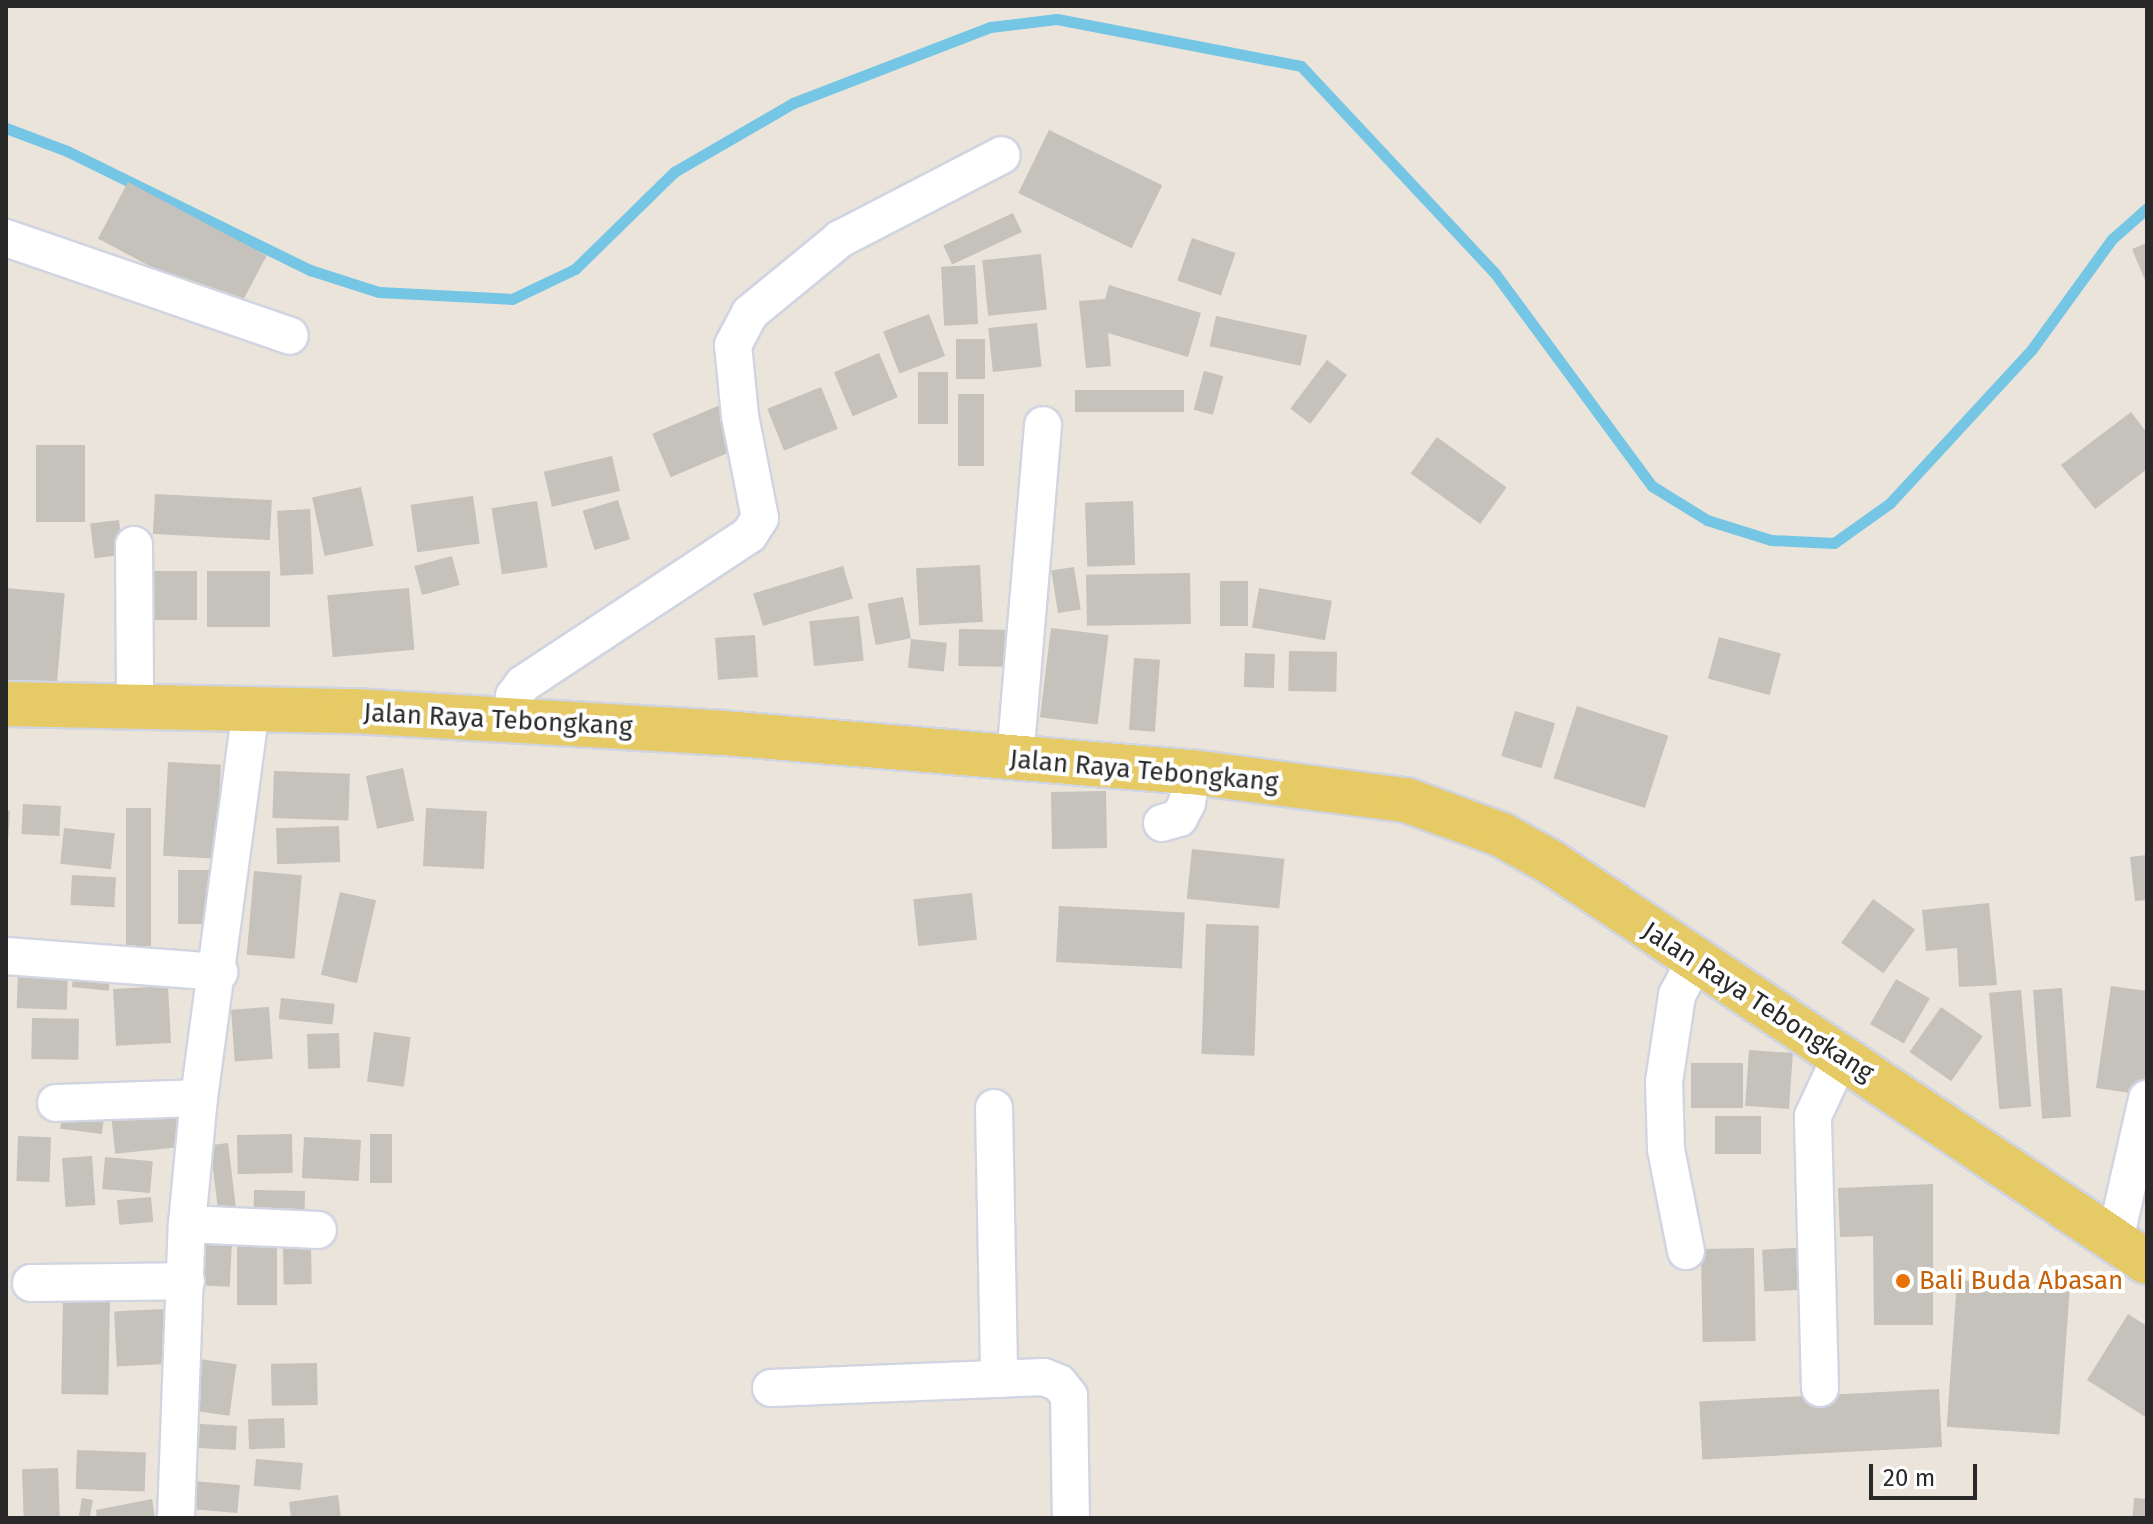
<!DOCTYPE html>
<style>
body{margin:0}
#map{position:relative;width:2153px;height:1524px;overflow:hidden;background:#eae4db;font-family:"Fira Sans",sans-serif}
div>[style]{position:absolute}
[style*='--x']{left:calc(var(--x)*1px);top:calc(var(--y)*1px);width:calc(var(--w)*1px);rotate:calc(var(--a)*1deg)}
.stream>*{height:11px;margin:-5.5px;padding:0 5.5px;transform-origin:5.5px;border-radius:5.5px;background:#75c5e5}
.building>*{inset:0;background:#c5c1bb;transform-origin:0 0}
.roads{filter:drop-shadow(2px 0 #d1d4e1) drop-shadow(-2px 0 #d1d4e1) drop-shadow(0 2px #d1d4e1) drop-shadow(0 -2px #d1d4e1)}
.minor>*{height:36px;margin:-18px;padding:0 18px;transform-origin:18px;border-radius:18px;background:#fff}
.major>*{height:44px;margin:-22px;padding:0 22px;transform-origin:22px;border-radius:22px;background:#e6ca65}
.dots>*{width:22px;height:22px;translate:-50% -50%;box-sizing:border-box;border:4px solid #fff;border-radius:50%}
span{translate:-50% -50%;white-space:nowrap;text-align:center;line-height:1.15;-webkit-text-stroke:8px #fff;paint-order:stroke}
.street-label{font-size:26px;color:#292929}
.food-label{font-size:26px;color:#c56008}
.left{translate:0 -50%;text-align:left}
.frame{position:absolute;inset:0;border:8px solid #292929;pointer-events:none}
.scale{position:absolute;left:1869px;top:1464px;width:108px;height:36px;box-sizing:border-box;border:4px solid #292929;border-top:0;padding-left:10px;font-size:24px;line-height:28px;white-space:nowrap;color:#292929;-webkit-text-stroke:6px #fff;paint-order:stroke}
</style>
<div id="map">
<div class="stream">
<div style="--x:6;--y:128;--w:65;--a:20.7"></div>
<div style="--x:67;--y:151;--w:271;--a:26.1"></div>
<div style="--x:310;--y:270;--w:72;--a:17.7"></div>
<div style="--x:379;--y:292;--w:133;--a:3"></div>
<div style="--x:512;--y:299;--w:70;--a:-25.5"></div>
<div style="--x:575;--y:269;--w:139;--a:-44.4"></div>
<div style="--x:674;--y:172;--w:138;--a:-30.1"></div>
<div style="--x:793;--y:103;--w:211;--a:-21.1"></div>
<div style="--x:990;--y:27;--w:67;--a:-6.8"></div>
<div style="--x:1057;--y:19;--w:248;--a:10.9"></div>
<div style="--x:1301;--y:66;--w:282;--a:46.9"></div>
<div style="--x:1494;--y:272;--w:266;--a:53.6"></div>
<div style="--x:1652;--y:486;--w:65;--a:31.7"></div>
<div style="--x:1707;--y:520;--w:67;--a:17.4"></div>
<div style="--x:1771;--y:540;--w:63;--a:2.7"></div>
<div style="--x:1834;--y:543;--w:69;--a:-35.5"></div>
<div style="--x:1890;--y:503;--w:209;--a:-47.3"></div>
<div style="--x:2032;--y:349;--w:136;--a:-54"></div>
<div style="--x:2112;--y:239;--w:47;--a:-41.5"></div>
</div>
<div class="building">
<div style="left:1049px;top:130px;width:126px;height:70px;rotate:26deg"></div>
<div style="left:128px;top:182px;width:157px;height:64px;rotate:28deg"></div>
<div style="left:1013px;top:213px;width:21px;height:77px;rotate:65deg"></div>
<div style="left:1192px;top:238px;width:46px;height:45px;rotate:19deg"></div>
<div style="clip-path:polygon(2147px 243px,2147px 285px,2132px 249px)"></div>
<div style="left:1041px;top:254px;width:56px;height:59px;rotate:84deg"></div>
<div style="left:975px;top:265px;width:59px;height:34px;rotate:87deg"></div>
<div style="clip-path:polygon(1109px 285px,1201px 313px,1188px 357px,1108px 333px,1111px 366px,1086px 368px,1079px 301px,1105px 299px)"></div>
<div style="left:929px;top:314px;width:45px;height:49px;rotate:69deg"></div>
<div style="left:1216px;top:316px;width:93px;height:31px;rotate:12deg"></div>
<div style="left:1037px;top:323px;width:44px;height:49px;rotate:84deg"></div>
<div style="left:985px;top:339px;width:40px;height:29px;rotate:90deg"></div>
<div style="left:879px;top:353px;width:48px;height:49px;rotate:67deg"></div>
<div style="left:1327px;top:360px;width:25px;height:61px;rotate:37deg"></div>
<div style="left:1204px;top:371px;width:20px;height:40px;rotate:15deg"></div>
<div style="left:918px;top:372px;width:30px;height:52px"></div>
<div style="left:821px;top:387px;width:45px;height:58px;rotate:68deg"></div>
<div style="left:1075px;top:390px;width:109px;height:22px"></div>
<div style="left:958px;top:394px;width:26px;height:72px"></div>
<div style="left:725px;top:403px;width:47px;height:79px;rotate:67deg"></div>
<div style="clip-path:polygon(2131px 412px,2147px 433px,2147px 469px,2095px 509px,2061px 465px)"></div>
<div style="left:1437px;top:437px;width:86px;height:45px;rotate:36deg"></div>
<div style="left:36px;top:445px;width:49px;height:77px"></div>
<div style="left:612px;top:456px;width:36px;height:70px;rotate:77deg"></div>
<div style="left:361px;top:487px;width:60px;height:50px;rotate:78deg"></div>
<div style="left:155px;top:494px;width:117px;height:40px;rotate:3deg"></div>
<div style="left:473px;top:496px;width:48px;height:63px;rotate:82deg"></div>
<div style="left:618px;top:500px;width:41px;height:37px;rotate:73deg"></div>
<div style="left:537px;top:501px;width:67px;height:46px;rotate:81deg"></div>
<div style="left:1133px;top:501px;width:64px;height:48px;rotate:88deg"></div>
<div style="left:310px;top:509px;width:65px;height:33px;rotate:87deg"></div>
<div style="left:119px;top:520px;width:35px;height:29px;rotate:83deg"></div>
<div style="left:452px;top:556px;width:30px;height:39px;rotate:75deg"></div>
<div style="left:980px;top:565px;width:57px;height:64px;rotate:87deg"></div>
<div style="left:843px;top:566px;width:34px;height:94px;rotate:73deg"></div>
<div style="left:1074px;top:567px;width:43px;height:23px;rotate:81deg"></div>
<div style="left:143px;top:571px;width:54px;height:49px"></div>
<div style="left:207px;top:571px;width:63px;height:56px"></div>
<div style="left:1190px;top:573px;width:51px;height:104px;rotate:89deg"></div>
<div style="left:1220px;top:581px;width:28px;height:45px"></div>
<div style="left:6px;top:588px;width:59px;height:92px;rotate:5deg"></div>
<div style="left:409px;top:588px;width:62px;height:82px;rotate:85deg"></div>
<div style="left:1259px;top:588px;width:74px;height:40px;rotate:10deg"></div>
<div style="left:903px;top:597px;width:42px;height:36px;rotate:79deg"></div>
<div style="left:859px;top:616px;width:45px;height:50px;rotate:84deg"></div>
<div style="left:1051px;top:628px;width:58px;height:90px;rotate:7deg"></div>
<div style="left:959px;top:629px;width:46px;height:37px;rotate:1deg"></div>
<div style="left:755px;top:635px;width:42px;height:40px;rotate:86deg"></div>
<div style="left:1719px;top:637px;width:64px;height:43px;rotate:15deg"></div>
<div style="left:911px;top:639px;width:36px;height:29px;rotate:6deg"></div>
<div style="left:1289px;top:651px;width:48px;height:40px;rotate:1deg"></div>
<div style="left:1245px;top:653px;width:30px;height:34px;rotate:2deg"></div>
<div style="left:1134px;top:658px;width:26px;height:72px;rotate:4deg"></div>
<div style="left:1577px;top:706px;width:96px;height:76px;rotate:18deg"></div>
<div style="left:1515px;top:711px;width:42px;height:47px;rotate:17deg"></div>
<div style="left:168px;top:762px;width:53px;height:94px;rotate:3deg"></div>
<div style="left:403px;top:768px;width:54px;height:38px;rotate:78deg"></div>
<div style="left:274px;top:771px;width:76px;height:47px;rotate:2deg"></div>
<div style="left:1106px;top:791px;width:57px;height:55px;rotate:89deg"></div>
<div style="left:23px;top:804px;width:38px;height:30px;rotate:3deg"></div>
<div style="left:126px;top:808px;width:25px;height:138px"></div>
<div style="left:426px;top:808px;width:61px;height:58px;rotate:3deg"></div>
<div style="clip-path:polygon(6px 810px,10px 811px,8px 840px,6px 840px)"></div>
<div style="left:339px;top:826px;width:36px;height:63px;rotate:88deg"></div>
<div style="left:64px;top:828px;width:51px;height:36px;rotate:6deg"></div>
<div style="left:1192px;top:849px;width:93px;height:50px;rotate:6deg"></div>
<div style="clip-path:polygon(2147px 855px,2147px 900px,2135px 901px,2130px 857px)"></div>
<div style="left:178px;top:870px;width:40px;height:54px"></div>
<div style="left:254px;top:871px;width:48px;height:84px;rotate:5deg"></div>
<div style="left:72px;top:875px;width:44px;height:30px;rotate:3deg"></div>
<div style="left:340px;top:892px;width:37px;height:85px;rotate:13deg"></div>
<div style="left:972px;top:893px;width:47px;height:59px;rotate:84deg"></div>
<div style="left:1873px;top:899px;width:52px;height:54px;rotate:36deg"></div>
<div style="clip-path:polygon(1989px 903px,1997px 985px,1959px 987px,1957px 948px,1926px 951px,1922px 910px)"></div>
<div style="left:1059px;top:906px;width:126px;height:56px;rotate:3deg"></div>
<div style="left:1206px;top:924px;width:53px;height:130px;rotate:2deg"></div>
<div style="left:74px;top:968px;width:37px;height:19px;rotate:6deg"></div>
<div style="left:18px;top:971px;width:50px;height:37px;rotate:2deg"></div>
<div style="left:1896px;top:979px;width:39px;height:52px;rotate:30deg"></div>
<div style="left:168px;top:986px;width:57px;height:55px;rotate:87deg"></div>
<div style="clip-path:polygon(2111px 986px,2147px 991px,2145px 1095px,2096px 1088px)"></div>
<div style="left:2062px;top:988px;width:129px;height:29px;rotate:86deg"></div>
<div style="left:2021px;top:990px;width:117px;height:32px;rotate:85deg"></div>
<div style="left:281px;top:998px;width:54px;height:21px;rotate:6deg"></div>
<div style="left:269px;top:1007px;width:52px;height:38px;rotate:86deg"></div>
<div style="left:1941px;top:1007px;width:51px;height:55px;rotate:35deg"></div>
<div style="left:32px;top:1018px;width:47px;height:41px;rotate:1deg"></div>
<div style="left:374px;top:1032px;width:37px;height:50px;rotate:8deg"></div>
<div style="left:339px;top:1033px;width:35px;height:32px;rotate:88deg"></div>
<div style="left:1749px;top:1050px;width:44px;height:56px;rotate:4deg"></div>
<div style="left:1691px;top:1063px;width:52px;height:45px"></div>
<div style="left:63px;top:1106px;width:42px;height:23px;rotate:7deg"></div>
<div style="left:178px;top:1110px;width:37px;height:67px;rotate:84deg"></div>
<div style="left:1715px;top:1116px;width:46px;height:38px"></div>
<div style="left:292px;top:1134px;width:39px;height:55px;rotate:89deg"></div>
<div style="left:370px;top:1134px;width:22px;height:49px"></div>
<div style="left:18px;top:1136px;width:33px;height:45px;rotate:2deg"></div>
<div style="left:304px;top:1137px;width:57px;height:41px;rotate:3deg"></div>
<div style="left:228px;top:1143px;width:75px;height:18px;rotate:83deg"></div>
<div style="left:92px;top:1156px;width:49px;height:30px;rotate:86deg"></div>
<div style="left:105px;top:1157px;width:48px;height:32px;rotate:5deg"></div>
<div style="clip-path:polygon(1933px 1184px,1933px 1325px,1874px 1325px,1873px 1236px,1840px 1237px,1838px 1188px)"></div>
<div style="left:254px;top:1190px;width:51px;height:30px;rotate:1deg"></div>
<div style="left:151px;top:1197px;width:25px;height:34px;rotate:85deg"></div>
<div style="left:237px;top:1237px;width:40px;height:68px"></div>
<div style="left:199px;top:1241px;width:33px;height:44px;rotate:3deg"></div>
<div style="left:311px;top:1245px;width:39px;height:28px;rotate:89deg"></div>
<div style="left:1813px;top:1247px;width:42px;height:51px;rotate:87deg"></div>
<div style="left:1754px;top:1248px;width:93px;height:53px;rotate:89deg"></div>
<div style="left:1957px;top:1280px;width:113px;height:147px;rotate:4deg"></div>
<div style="left:63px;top:1297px;width:47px;height:97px;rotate:1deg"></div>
<div style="left:164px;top:1309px;width:55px;height:50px;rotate:87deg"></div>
<div style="clip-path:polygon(2128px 1314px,2147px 1326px,2147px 1418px,2087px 1380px)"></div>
<div style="left:192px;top:1358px;width:45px;height:52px;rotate:8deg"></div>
<div style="left:317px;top:1363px;width:42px;height:46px;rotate:89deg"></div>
<div style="left:1939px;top:1389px;width:58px;height:240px;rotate:87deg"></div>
<div style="left:284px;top:1418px;width:30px;height:36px;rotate:88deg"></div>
<div style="left:200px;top:1424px;width:37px;height:24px;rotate:3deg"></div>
<div style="left:77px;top:1450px;width:69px;height:39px;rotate:2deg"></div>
<div style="left:256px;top:1459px;width:47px;height:27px;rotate:5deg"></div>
<div style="left:58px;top:1468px;width:50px;height:36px;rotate:88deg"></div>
<div style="left:193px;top:1481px;width:47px;height:28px;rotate:5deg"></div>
<div style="clip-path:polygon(338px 1495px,341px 1518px,291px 1518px,289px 1502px)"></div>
<div style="left:82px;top:1498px;width:11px;height:20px;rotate:10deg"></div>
<div style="left:2134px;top:1498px;width:13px;height:20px;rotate:4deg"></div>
<div style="clip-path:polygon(152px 1499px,155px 1518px,97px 1518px,96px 1510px)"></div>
</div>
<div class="roads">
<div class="minor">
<div style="--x:6;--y:238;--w:300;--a:19"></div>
<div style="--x:134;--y:545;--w:163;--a:89.6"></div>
<div style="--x:511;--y:720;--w:24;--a:-83"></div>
<div style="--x:514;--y:696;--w:15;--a:-53"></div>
<div style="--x:523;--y:684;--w:271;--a:-33.4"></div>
<div style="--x:749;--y:535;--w:20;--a:-57"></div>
<div style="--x:760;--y:518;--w:104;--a:-101.1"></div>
<div style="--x:740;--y:416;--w:71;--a:-95.6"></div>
<div style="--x:733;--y:345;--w:36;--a:-62"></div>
<div style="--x:750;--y:313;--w:117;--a:-39.4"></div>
<div style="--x:840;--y:239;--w:182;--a:-27.4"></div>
<div style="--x:1015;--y:759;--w:335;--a:-85.2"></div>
<div style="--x:1162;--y:823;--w:18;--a:-16"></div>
<div style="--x:1179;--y:818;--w:17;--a:-62"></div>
<div style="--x:1187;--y:803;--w:31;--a:-81"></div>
<div style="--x:6;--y:956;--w:214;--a:4.3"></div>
<div style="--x:56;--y:1103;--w:143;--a:-2"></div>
<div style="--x:994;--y:1108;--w:271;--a:88.9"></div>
<div style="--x:187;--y:1224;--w:131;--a:2.6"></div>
<div style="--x:2115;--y:1240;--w:145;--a:-77.2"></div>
<div style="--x:1686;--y:1251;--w:104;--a:-101.1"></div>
<div style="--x:1666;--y:1149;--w:67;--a:-91.7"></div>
<div style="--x:1664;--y:1082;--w:88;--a:-81.5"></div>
<div style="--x:1677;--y:995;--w:36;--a:-62"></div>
<div style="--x:31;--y:1283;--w:155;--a:-0.7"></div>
<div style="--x:771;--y:1388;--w:273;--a:-2.3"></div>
<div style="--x:1044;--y:1377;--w:16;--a:22"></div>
<div style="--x:1059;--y:1383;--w:16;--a:52"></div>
<div style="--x:1069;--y:1396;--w:122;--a:89.1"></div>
<div style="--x:1820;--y:1388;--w:272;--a:-91.5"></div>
<div style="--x:1813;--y:1116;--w:66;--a:-65"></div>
<div style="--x:176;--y:1518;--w:294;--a:-87.9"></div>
<div style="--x:187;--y:1224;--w:127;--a:-84.6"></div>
<div style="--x:199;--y:1098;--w:392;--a:-82.4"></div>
</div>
<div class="major">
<div style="--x:6;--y:704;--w:348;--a:1.2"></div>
<div style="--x:354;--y:711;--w:371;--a:3.4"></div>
<div style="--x:724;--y:733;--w:470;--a:4.8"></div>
<div style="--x:1192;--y:772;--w:216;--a:7.5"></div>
<div style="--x:1406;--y:800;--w:102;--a:20"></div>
<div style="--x:1502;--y:835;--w:57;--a:29.2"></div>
<div style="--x:1552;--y:863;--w:716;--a:33.85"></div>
</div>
</div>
<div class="dots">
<div style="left:1903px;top:1281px;background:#e8710a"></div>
</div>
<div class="street-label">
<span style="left:498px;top:720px;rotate:3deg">Jalan Raya Tebongkang</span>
<span style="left:1144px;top:771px;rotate:5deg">Jalan Raya Tebongkang</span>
<span style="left:1758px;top:1002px;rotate:33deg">Jalan Raya Tebongkang</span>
</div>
<div class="food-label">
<span class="left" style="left:1919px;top:1281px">Bali Buda Abasan</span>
</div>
<div class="frame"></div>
<div class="scale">20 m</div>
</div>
